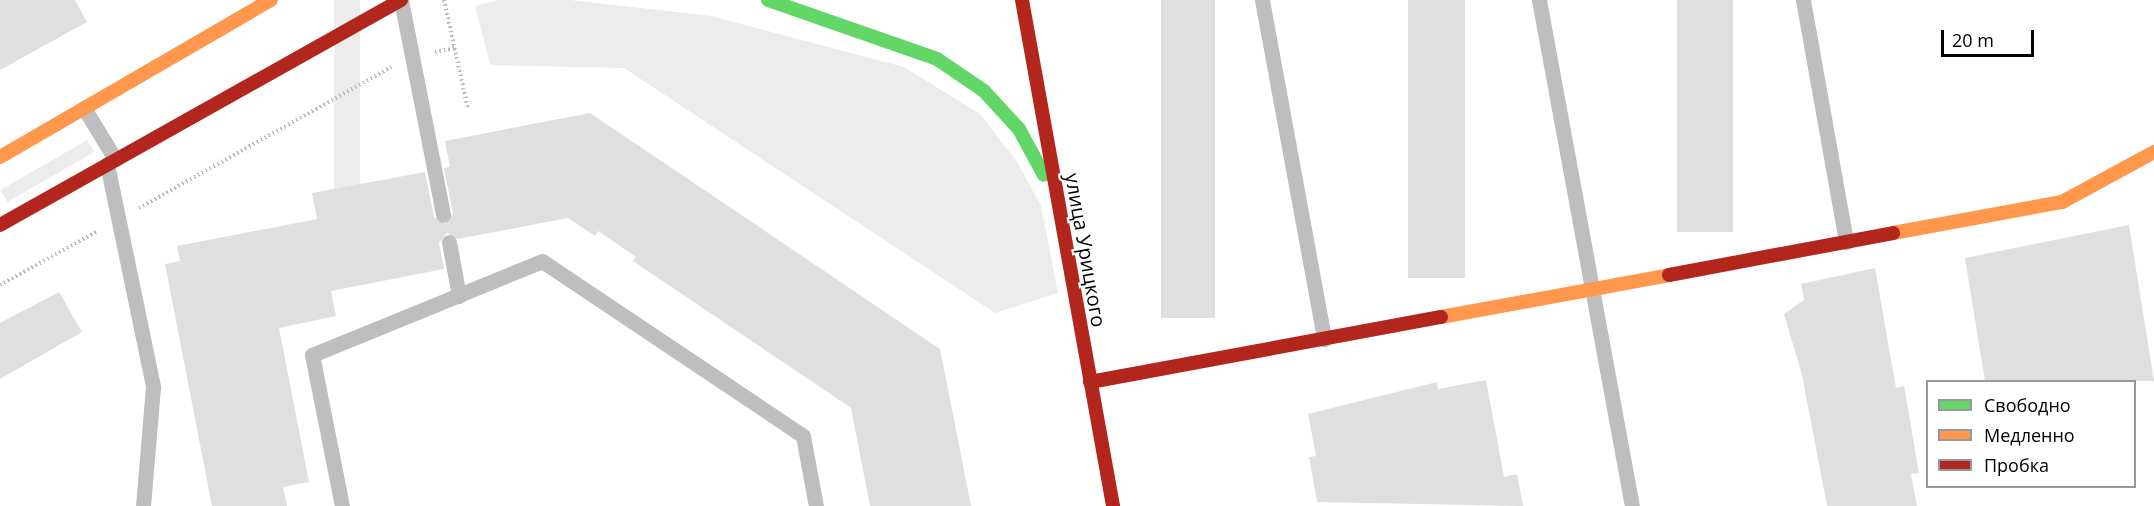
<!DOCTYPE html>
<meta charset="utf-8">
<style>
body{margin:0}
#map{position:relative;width:2154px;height:506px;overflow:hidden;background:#fff;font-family:"Open Sans",sans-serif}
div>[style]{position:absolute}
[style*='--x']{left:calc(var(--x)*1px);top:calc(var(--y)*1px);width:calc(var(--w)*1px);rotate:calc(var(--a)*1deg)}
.green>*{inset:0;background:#ececec;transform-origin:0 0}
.building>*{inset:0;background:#dfdfdf;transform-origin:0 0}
.path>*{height:4px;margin-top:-2px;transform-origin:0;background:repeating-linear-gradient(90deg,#b9b9b9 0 1.5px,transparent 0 4.5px)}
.lane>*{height:15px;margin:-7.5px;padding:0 7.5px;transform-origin:7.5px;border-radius:7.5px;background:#bebebe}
.fast>*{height:14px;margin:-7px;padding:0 7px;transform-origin:7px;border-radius:7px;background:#63d668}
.slow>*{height:14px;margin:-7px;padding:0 7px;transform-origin:7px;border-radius:7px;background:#ff974d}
.jam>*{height:14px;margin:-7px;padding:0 7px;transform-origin:7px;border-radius:7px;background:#b3261e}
span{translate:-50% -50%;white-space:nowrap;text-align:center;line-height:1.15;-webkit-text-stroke:4.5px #fff;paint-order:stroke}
.street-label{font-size:20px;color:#000}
.legend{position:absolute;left:1926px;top:380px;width:210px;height:108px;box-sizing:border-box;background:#fff;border:2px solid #999;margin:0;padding:8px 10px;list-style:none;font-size:18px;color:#000}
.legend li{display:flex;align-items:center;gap:12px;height:30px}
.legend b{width:30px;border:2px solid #999}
.scale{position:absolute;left:1941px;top:30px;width:93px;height:27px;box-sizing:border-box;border:3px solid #000;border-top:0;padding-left:8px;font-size:18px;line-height:21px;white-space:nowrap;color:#000;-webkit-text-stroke:4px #fff;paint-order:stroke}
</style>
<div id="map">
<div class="green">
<div style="left:334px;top:0;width:26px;height:249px"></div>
<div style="clip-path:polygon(498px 0,570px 0,711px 16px,904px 67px,980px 114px,1016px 160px,1041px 206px,1058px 293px,995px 313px,624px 68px,490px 65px,475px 6px)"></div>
<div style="left:87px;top:140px;width:14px;height:100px;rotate:60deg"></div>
</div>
<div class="building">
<div style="clip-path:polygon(0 0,75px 0,87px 22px,0 70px)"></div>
<div style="left:1161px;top:0;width:54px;height:318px"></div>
<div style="left:1408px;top:0;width:57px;height:278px"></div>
<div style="left:1677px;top:0;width:56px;height:232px"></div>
<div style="clip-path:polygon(590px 113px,940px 349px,971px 506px,870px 506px,851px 408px,633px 261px,636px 257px,598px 231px,595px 236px,568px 218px,458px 239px,447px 233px,439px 243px,444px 269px,331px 291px,336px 316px,279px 328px,309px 482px,283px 487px,287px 506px,212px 506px,165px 264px,180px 261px,177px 246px,317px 219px,312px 193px,425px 172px,434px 217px,445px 224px,453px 214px,444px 168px,450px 167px,445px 141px)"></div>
<div style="clip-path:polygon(2129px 225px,2154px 381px,1985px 381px,1965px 258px)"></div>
<div style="clip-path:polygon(1875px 268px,1896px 388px,1904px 386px,1919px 473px,1911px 474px,1917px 506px,1827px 506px,1802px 375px,1784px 314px,1804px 300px,1801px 284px)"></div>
<div style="clip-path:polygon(59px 292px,82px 332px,0 379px,0 323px)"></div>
<div style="clip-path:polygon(1486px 380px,1504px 477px,1517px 474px,1523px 506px,1317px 502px,1309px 457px,1316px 456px,1308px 414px,1437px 382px,1438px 389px)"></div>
</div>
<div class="path">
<div style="--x:444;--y:0;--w:112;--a:77.6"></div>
<div style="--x:435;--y:52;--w:20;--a:-11"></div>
<div style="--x:139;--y:208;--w:289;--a:-29.2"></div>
<div style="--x:0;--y:285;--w:112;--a:-28.9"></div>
</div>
<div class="lane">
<div style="--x:401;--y:0;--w:219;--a:78.9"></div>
<div style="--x:1262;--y:0;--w:345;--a:79.6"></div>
<div style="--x:1539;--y:0;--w:514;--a:79.59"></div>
<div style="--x:1803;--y:0;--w:246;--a:79.9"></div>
<div style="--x:84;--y:108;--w:60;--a:58.7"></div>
<div style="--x:107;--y:164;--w:228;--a:78.3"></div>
<div style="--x:153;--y:387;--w:119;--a:94.8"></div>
<div style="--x:449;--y:242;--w:55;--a:79.5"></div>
<div style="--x:342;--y:506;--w:154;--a:-101.2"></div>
<div style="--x:312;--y:355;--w:248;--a:-22.2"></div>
<div style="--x:542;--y:261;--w:314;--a:33.8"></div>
<div style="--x:803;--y:436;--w:71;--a:79.5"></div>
</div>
<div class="fast">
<div style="--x:768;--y:0;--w:179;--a:19.2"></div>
<div style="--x:937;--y:59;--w:57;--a:34.2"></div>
<div style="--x:984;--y:91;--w:52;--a:47.4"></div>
<div style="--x:1019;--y:129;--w:52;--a:61.5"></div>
</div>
<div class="slow">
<div style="--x:0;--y:157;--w:313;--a:-30.1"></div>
<div style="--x:1893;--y:233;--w:172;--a:-10.4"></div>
<div style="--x:2062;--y:202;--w:105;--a:-28.5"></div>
<div style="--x:1441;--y:317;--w:232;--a:-10.4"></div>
</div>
<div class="jam">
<div style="--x:1022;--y:0;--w:514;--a:79.8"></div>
<div style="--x:0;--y:225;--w:460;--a:-29.3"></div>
<div style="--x:1669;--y:275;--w:228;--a:-10.6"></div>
<div style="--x:1090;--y:382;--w:357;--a:-10.5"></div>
</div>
<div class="street-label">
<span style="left:1086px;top:250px;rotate:80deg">улица Урицкого</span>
</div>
<ul class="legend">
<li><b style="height:8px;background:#63d668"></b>Свободно</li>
<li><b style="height:8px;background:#ff974d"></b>Медленно</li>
<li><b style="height:8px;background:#b3261e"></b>Пробка</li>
</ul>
<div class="scale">20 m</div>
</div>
